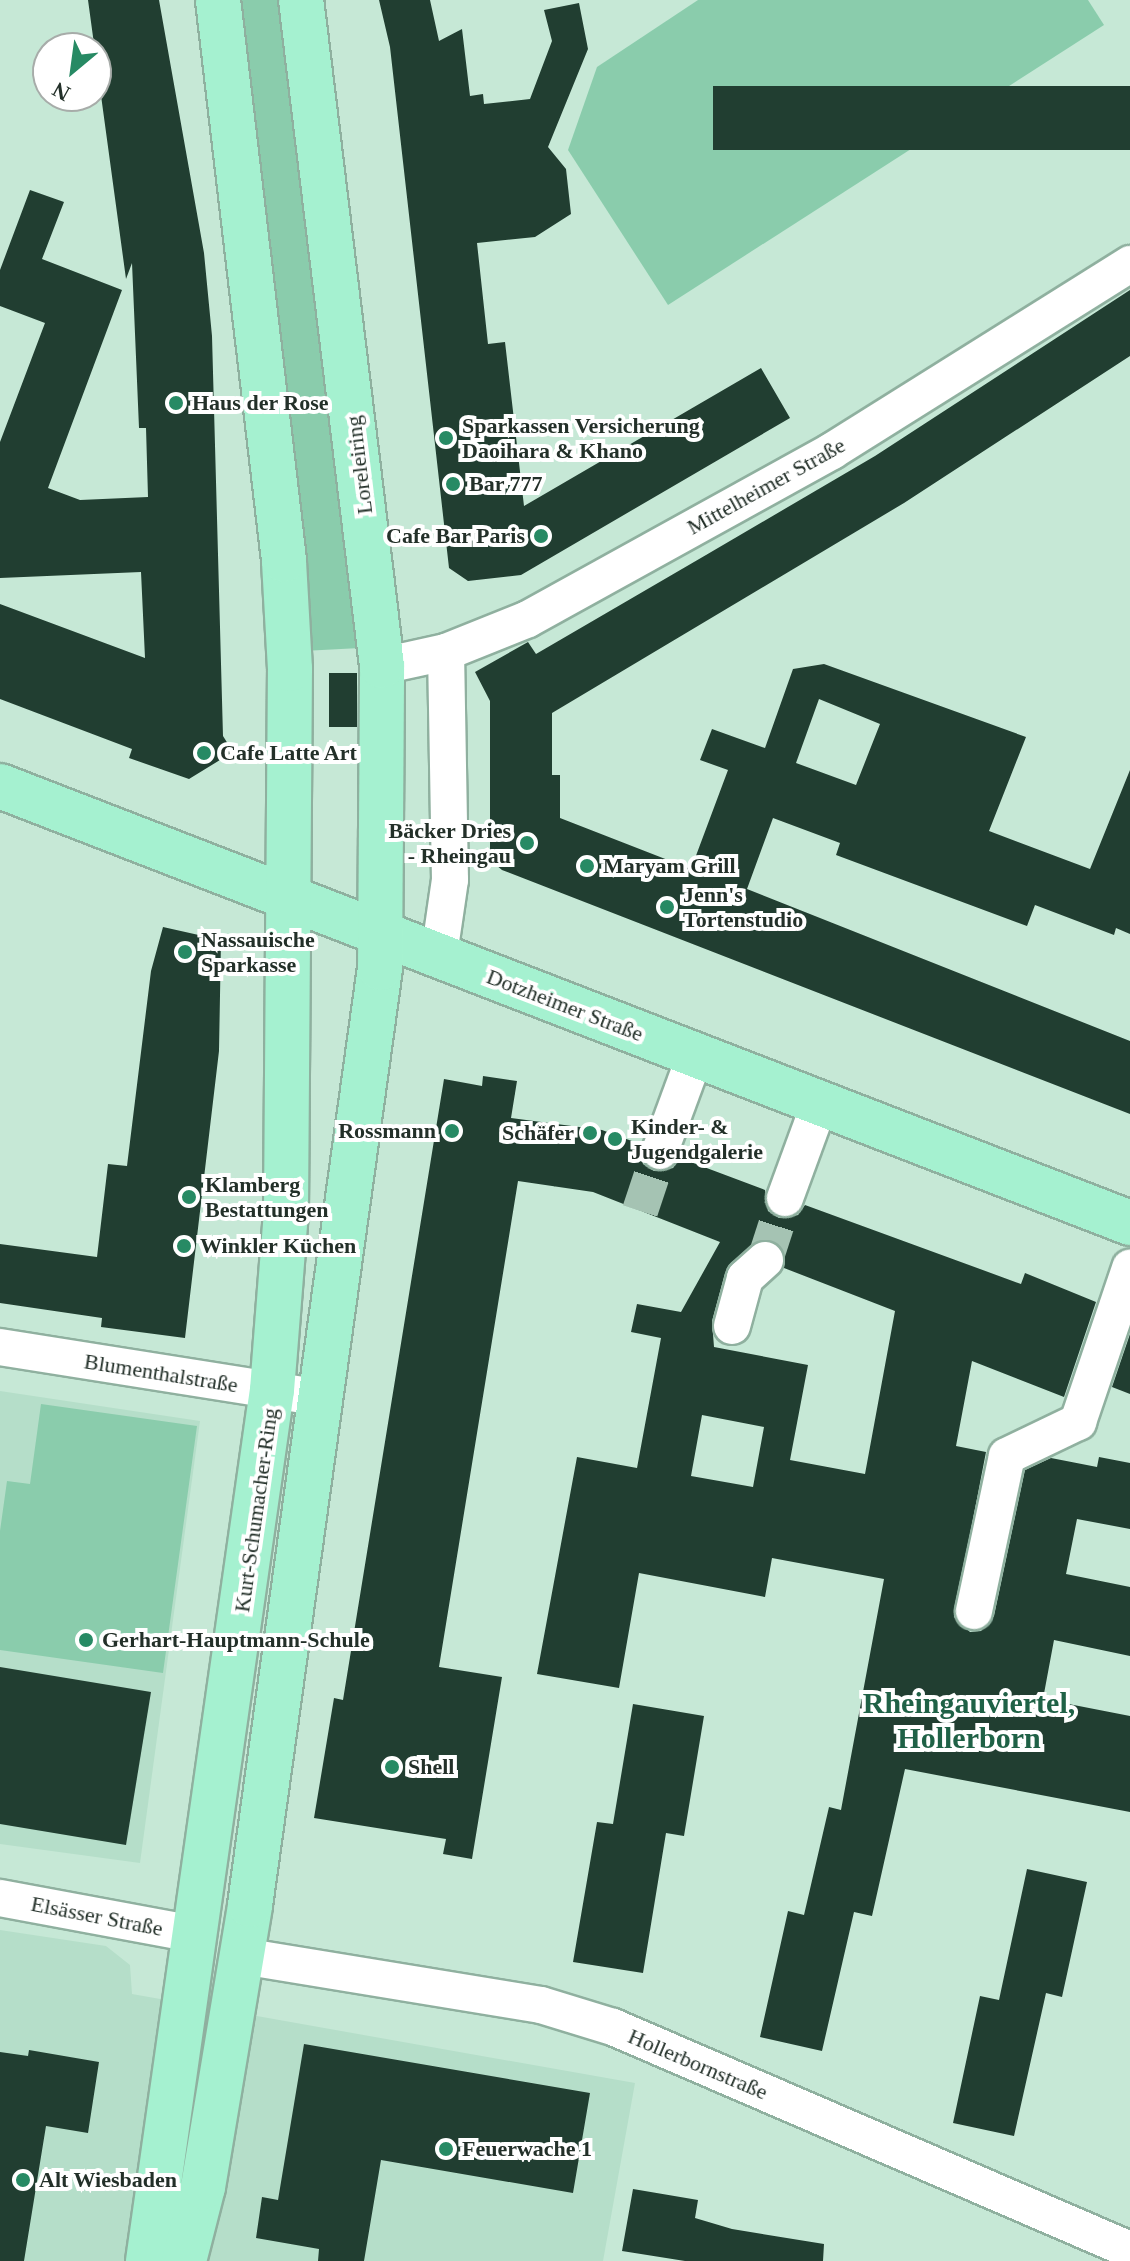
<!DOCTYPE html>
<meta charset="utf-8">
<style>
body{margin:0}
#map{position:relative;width:1130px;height:2261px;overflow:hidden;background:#c6e8d6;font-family:"Times New Roman",serif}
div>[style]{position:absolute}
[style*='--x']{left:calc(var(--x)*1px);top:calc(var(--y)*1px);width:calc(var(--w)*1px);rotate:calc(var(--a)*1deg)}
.built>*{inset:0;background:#b5dec9}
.green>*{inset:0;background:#8accac}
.building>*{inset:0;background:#213e31;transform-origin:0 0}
.minor-tunnel>*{height:36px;margin-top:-18px;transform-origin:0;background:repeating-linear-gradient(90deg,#a5c3b3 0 36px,transparent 0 54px)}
.roads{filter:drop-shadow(2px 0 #8fb09f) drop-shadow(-2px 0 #8fb09f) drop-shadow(0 2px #8fb09f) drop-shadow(0 -2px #8fb09f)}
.minor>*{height:36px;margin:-18px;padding:0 18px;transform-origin:18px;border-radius:18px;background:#fff}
.major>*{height:44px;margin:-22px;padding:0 22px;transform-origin:22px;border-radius:22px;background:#a5f1d0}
.dots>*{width:22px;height:22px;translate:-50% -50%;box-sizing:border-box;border:4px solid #fff;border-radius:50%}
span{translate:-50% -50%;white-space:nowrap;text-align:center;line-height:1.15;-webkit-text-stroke:8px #fff;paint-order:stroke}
.poi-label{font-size:22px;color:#233029;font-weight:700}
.left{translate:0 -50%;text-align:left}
.right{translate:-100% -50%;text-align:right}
.street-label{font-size:22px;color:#233029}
.district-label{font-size:30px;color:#1f6146;font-weight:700}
.north{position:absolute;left:32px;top:32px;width:80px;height:80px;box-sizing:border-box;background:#fff;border:2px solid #a7aca9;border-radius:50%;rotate:209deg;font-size:22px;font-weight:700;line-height:32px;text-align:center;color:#233029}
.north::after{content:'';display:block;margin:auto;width:28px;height:36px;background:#278a64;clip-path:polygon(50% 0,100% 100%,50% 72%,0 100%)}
</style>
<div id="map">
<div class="built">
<div style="clip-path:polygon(0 1391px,200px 1421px,140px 1863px,0 1844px)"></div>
<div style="clip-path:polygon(0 1930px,106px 1946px,130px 1965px,132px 1994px,635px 2083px,603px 2261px,0 2261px)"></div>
</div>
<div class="green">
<div style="clip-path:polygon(239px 0,279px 0,360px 648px,303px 651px)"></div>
<div style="clip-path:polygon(698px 0,1088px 0,1104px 25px,668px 305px,568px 150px,597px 67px)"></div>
<div style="clip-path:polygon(41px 1404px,197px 1426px,163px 1673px,0 1650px,0 1531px,7px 1481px,30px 1484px)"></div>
</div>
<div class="building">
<div style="clip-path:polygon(88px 0,159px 0,204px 253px,212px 336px,223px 736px,233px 752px,189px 779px,129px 758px,132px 749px,0 699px,0 604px,145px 658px,141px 572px,0 578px,0 442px,45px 323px,0 306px,0 270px,30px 190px,64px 202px,42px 259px,122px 290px,48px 488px,80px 500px,148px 497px,146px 428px,139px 428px,132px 263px,126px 279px)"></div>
<div style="clip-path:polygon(379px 0,430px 0,439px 41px,462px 29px,470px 96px,483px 94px,484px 104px,530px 99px,552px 41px,544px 10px,579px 3px,588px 49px,548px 147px,566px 169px,571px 214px,535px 237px,477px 243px,488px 344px,505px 342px,524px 506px,761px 368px,790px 418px,521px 575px,468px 581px,449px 568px,390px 47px)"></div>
<div style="left:1130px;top:86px;width:64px;height:417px;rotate:90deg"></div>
<div style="clip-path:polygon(evenodd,1130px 290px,1130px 356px,904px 503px,552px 713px,552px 775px,560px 775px,560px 818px,691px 869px,728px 770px,700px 760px,712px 729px,765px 748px,793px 669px,824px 664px,1026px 737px,989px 831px,1090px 869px,1130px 770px,1130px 934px,1116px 928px,1114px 935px,1035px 905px,1027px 926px,836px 855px,840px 843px,773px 818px,747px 889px,1130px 1041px,1130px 1114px,502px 870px,490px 860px,490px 701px,475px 672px,528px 642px,536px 654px,706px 555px,875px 456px,1130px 290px,819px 699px,880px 724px,856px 785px,796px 763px,819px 699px)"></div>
<div style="left:357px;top:673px;width:54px;height:28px;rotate:90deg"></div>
<div style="clip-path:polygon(163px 927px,221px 940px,219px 1051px,185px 1338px,101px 1327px,102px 1318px,0 1303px,0 1244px,97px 1257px,108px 1164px,127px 1166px,151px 971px)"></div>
<div style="clip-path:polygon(evenodd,483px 1076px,517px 1081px,511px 1118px,602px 1130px,640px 1144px,643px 1164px,654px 1171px,673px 1168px,680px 1158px,765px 1190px,768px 1211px,779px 1218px,798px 1215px,805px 1205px,1021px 1284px,1025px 1273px,1096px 1302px,1064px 1397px,972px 1361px,956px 1446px,986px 1452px,954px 1617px,970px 1632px,981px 1631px,994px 1616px,1025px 1470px,1051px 1458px,1097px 1467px,1099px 1457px,1130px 1463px,1130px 1529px,1077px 1519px,1066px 1574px,1130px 1587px,1130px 1656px,1054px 1640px,1043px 1699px,1130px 1716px,1130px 1812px,905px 1769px,872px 1916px,854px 1912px,822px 2051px,760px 2037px,788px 1911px,804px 1915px,829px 1807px,841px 1810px,884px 1579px,772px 1558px,765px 1597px,639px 1573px,619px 1688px,537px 1674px,577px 1457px,637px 1468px,661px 1338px,631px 1332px,637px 1304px,681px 1312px,720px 1242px,593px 1192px,518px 1181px,439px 1667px,502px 1677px,472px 1859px,443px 1854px,446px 1839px,314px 1818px,334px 1698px,343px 1700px,444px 1079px,482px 1086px,483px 1076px,760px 1240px,781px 1247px,784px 1268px,895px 1311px,865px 1474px,790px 1460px,808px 1365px,714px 1347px,712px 1321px,725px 1273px,760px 1240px,483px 1076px,702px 1415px,764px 1427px,753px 1487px,691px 1476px,702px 1415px)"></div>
<div style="clip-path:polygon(1130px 1334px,1130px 1394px,1112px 1387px)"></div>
<div style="clip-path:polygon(0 1667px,151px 1692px,126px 1845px,0 1824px)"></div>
<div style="clip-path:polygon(633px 1704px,704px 1716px,684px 1836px,666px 1833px,643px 1973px,573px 1962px,597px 1822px,613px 1824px)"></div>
<div style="clip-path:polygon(1027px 1869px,1087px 1882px,1062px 1997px,1046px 1993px,1014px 2136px,953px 2123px,980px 1996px,999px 2000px)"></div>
<div style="clip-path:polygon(304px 2044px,590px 2093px,573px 2193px,381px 2160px,364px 2261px,318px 2261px,319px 2249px,256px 2238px,262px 2197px,278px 2200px)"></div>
<div style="clip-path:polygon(29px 2050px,99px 2062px,88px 2133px,46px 2126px,24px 2261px,0 2261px,0 2052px,28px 2056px)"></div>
<div style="clip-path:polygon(633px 2189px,698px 2200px,695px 2218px,732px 2229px,824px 2244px,823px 2261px,685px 2261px,622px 2251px)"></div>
</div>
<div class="minor-tunnel">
<div style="--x:640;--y:1211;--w:63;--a:-71.6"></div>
<div style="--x:765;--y:1260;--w:65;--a:-72.1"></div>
</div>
<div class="roads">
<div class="minor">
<div style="--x:382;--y:666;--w:66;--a:-12.3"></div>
<div style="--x:446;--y:652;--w:88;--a:-21.9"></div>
<div style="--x:528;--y:619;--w:347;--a:-28.9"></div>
<div style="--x:832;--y:451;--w:352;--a:-32.1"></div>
<div style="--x:439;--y:955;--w:76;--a:-81.7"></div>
<div style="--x:450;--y:880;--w:228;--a:-91"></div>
<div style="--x:660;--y:1151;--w:101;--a:-69.8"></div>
<div style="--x:785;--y:1198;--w:99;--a:-69.9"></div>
<div style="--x:732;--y:1326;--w:50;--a:-74.8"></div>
<div style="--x:745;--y:1278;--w:27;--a:-42"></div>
<div style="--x:0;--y:1347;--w:327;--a:9"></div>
<div style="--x:974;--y:1611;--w:158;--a:-78"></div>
<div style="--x:1007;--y:1456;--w:79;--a:-25.6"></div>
<div style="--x:1078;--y:1422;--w:163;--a:-71.3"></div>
<div style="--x:0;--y:1898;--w:197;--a:10.5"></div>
<div style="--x:242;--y:1956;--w:303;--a:9.3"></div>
<div style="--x:541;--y:2005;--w:75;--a:17"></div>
<div style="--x:613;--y:2027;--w:563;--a:23.33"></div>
</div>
<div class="major">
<div style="--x:0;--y:786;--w:1212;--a:21.14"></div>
<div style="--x:148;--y:2261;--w:880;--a:-81.9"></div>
<div style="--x:272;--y:1390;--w:180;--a:-85.5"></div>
<div style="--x:286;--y:1211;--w:542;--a:-89.58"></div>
<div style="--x:290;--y:669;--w:109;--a:-93.2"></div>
<div style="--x:284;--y:560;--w:564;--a:-96.72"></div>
<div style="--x:184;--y:2261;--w:76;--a:-75.6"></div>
<div style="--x:203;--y:2187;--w:286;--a:-80.5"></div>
<div style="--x:250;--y:1905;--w:946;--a:-82.1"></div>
<div style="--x:380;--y:968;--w:302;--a:-89.6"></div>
<div style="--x:382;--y:666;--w:671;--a:-96.93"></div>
</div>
</div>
<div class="dots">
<div style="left:176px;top:403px;background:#278a64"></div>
<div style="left:446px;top:438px;background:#278a64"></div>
<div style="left:453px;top:484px;background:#278a64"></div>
<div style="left:541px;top:536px;background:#278a64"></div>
<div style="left:204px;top:753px;background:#278a64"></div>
<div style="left:527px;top:843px;background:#278a64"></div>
<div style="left:587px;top:866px;background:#278a64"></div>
<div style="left:667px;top:907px;background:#278a64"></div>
<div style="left:185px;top:952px;background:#278a64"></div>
<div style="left:452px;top:1131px;background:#278a64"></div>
<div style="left:590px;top:1133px;background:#278a64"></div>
<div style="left:615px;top:1139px;background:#278a64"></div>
<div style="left:189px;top:1197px;background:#278a64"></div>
<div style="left:184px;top:1246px;background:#278a64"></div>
<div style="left:86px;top:1640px;background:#278a64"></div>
<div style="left:392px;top:1767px;background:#278a64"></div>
<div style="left:446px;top:2149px;background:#278a64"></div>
<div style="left:23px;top:2180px;background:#278a64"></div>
</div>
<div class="poi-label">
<span class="left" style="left:192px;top:403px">Haus der Rose</span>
<span class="left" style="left:462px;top:438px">Sparkassen Versicherung<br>Daoihara &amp; Khano</span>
<span class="left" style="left:469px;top:484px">Bar 777</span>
<span class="right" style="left:525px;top:536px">Cafe Bar Paris</span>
<span class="left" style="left:220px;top:753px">Cafe Latte Art</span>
<span class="right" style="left:511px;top:843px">Bäcker Dries<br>- Rheingau</span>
<span class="left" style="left:603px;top:866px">Maryam Grill</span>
<span class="left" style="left:683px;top:907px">Jenn's<br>Tortenstudio</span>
<span class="left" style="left:201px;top:952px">Nassauische<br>Sparkasse</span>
<span class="left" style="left:631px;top:1139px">Kinder- &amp;<br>Jugendgalerie</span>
<span class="right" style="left:436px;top:1131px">Rossmann</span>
<span class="right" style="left:574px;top:1133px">Schäfer</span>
<span class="left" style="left:205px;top:1197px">Klamberg<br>Bestattungen</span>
<span class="left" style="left:200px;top:1246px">Winkler Küchen</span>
<span class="left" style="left:102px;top:1640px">Gerhart-Hauptmann-Schule</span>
<span class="left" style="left:408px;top:1767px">Shell</span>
<span class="left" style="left:462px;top:2149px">Feuerwache 1</span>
<span class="left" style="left:39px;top:2180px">Alt Wiesbaden</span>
</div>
<div class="street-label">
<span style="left:359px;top:465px;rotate:-97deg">Loreleiring</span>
<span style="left:766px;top:486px;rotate:-29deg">Mittelheimer Straße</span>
<span style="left:565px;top:1005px;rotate:21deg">Dotzheimer Straße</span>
<span style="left:161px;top:1373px;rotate:9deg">Blumenthalstraße</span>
<span style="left:256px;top:1510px;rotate:-82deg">Kurt-Schumacher-Ring</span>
<span style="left:97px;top:1916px;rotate:11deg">Elsässer Straße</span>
<span style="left:698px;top:2064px;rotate:23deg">Hollerbornstraße</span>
</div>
<div class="district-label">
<span style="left:969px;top:1720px">Rheingauviertel,<br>Hollerborn</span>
</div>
<div class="north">N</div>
</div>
